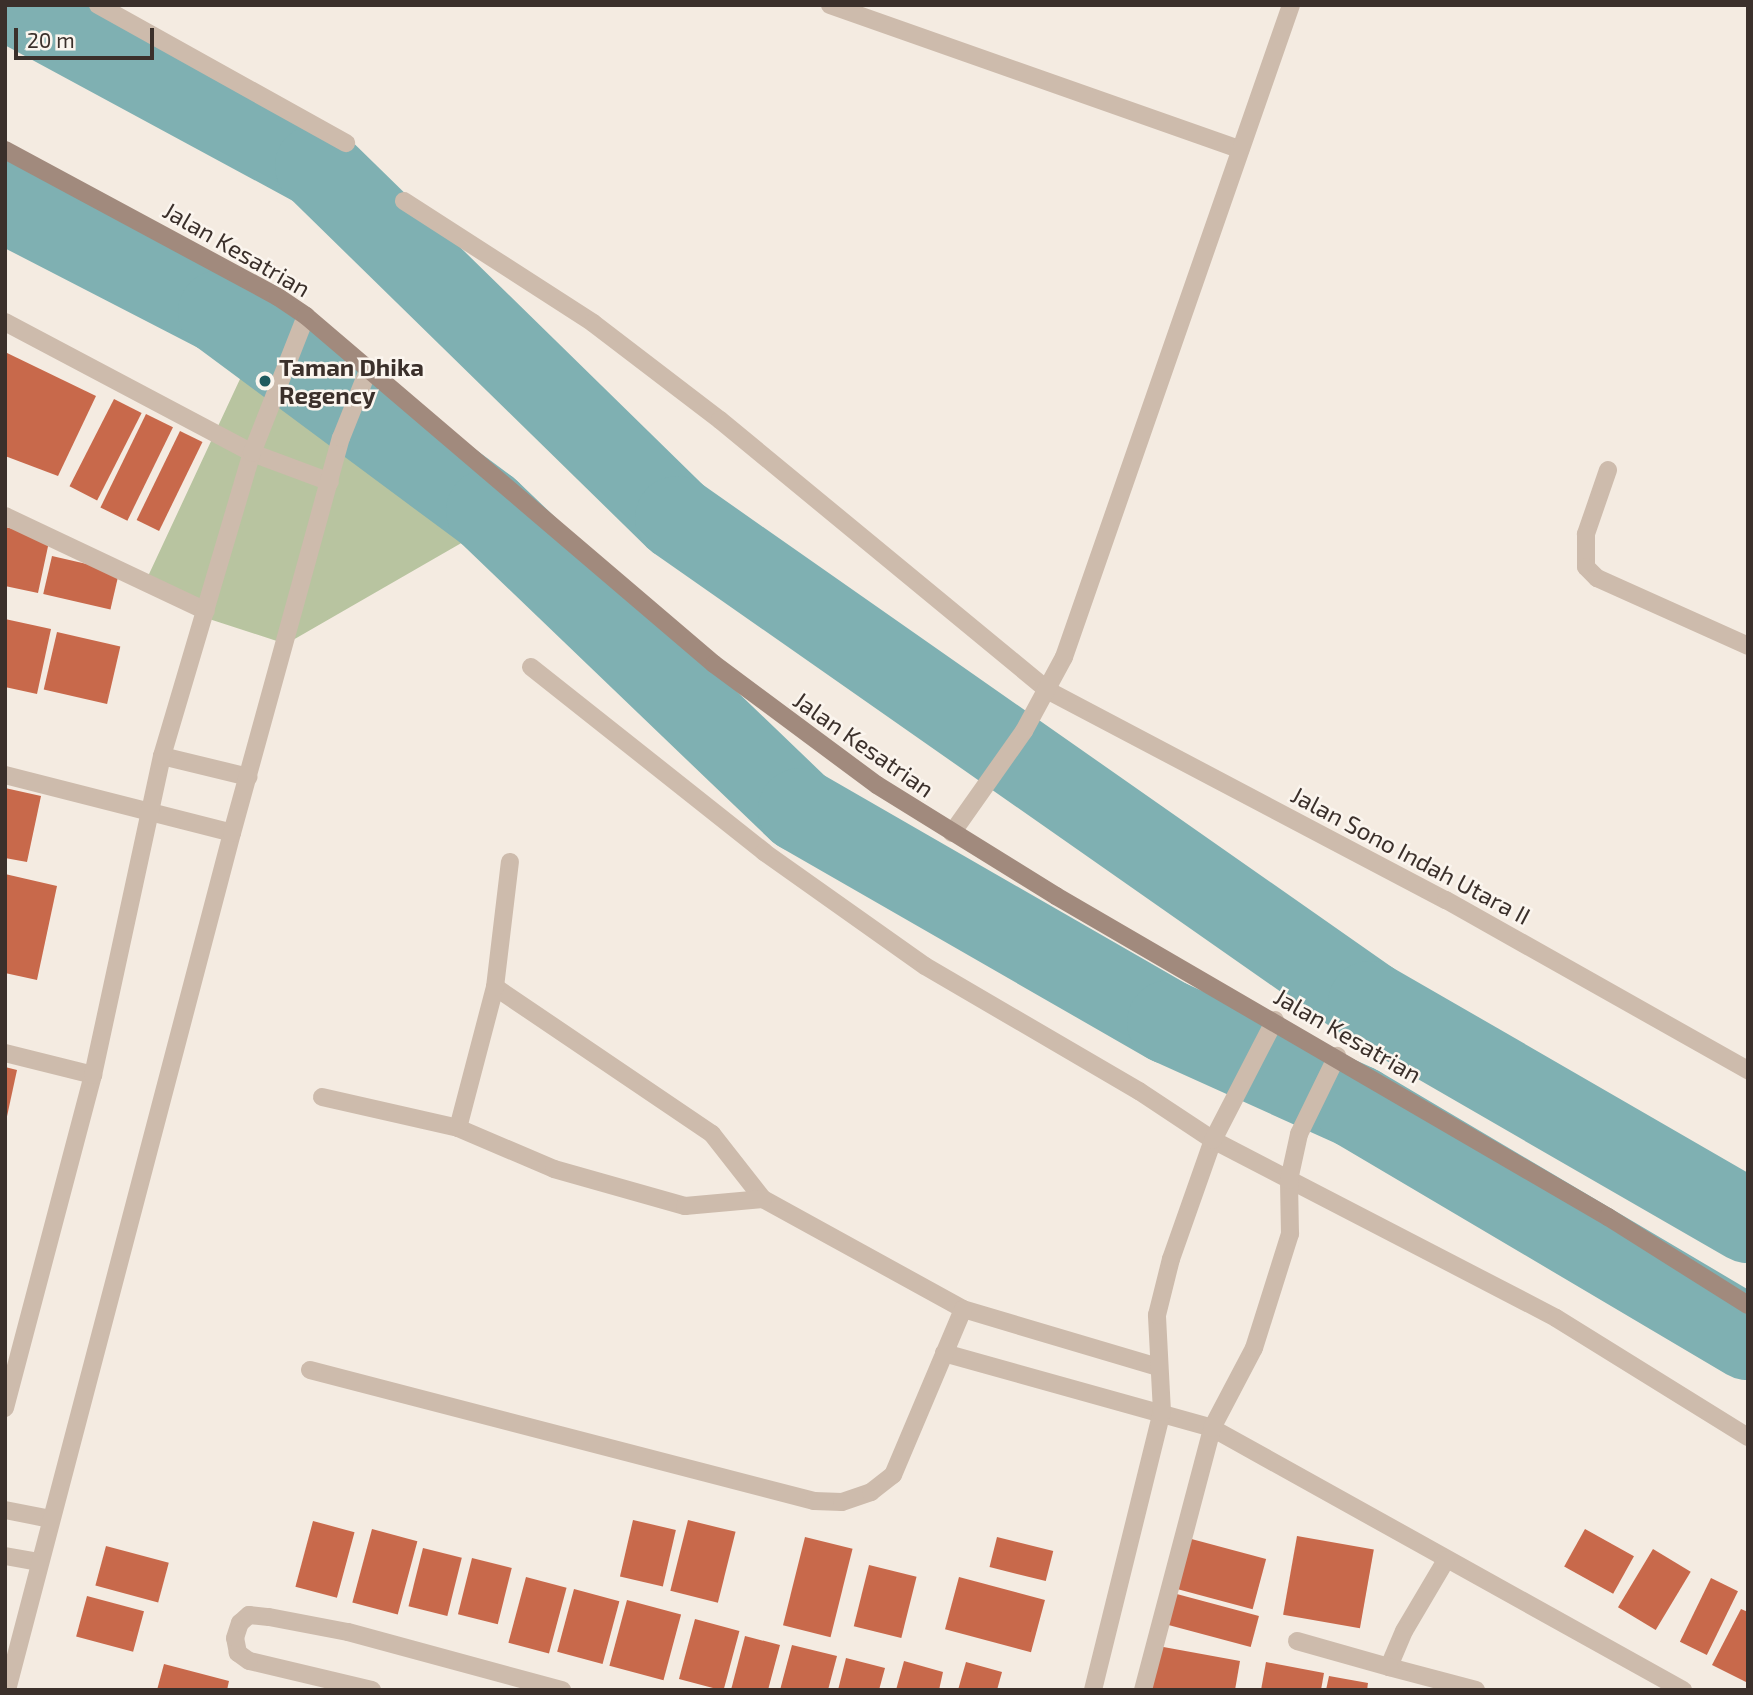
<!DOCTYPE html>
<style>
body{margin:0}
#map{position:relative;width:1753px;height:1695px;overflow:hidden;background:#f4ebe1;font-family:"Exo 2",sans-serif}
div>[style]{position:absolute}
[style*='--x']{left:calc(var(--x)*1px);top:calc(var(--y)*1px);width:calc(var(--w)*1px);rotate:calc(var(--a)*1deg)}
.green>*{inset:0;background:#b8c4a0}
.river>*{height:84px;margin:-42px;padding:0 42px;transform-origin:42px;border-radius:42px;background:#7fb0b2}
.building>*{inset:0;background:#c8694b;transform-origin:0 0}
.street>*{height:18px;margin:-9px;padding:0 9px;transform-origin:9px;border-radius:9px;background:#cdbbac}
.secondary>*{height:18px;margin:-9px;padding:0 9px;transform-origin:9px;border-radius:9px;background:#a18a7d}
.dots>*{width:19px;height:19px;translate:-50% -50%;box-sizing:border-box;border:4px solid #fbf5ee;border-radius:50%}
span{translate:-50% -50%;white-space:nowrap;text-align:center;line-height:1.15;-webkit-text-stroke:5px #fbf5ee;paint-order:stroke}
.street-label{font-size:24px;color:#3b302b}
.poi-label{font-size:24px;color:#3b302b;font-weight:700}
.left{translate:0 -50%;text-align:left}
.frame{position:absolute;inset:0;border:7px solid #3b302b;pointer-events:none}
.scale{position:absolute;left:14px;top:28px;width:140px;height:32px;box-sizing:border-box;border:4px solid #3b302b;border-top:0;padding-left:9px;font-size:21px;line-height:24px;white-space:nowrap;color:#3b302b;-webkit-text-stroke:5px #fbf5ee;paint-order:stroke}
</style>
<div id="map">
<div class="green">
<div style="clip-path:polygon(276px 302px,297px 331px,524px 507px,286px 644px,203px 617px,143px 587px)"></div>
</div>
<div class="river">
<div style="--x:19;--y:5;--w:339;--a:28.4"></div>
<div style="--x:317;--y:166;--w:503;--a:44.36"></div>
<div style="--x:677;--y:518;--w:846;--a:34.99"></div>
<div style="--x:1370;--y:1003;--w:436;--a:30"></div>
<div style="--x:5;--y:201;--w:242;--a:27.3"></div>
<div style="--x:220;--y:312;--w:334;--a:36.6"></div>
<div style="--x:488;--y:511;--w:432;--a:43.8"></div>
<div style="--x:800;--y:810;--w:426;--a:29.9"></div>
<div style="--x:1169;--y:1022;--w:206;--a:24.3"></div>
<div style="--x:1357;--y:1107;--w:454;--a:30.6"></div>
</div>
<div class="building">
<div style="clip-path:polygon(5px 352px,96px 396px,58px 476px,5px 456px)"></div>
<div style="left:114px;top:399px;width:31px;height:98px;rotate:27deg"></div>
<div style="left:146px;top:414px;width:30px;height:104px;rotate:26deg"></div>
<div style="left:180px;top:431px;width:25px;height:99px;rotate:26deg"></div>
<div style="clip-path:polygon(5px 527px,50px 537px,38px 593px,5px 586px)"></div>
<div style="left:52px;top:556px;width:69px;height:39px;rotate:13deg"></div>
<div style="clip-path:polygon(5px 619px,51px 629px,37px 694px,5px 687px)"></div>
<div style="left:57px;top:632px;width:65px;height:59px;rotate:13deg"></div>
<div style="clip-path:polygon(5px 788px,41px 796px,27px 862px,5px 858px)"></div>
<div style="clip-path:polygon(5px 874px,57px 886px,37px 980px,5px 973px)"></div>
<div style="clip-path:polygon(5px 1067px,17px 1070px,6px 1121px,5px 1121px)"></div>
<div style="left:633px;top:1520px;width:44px;height:58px;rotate:13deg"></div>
<div style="left:688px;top:1520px;width:49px;height:73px;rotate:14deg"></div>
<div style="left:313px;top:1521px;width:43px;height:68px;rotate:15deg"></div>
<div style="left:372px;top:1529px;width:47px;height:76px;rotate:15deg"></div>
<div style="left:1585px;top:1529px;width:56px;height:43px;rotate:29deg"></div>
<div style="left:1297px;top:1536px;width:78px;height:80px;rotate:10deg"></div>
<div style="left:805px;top:1537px;width:49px;height:91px;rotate:14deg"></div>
<div style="left:997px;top:1537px;width:58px;height:31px;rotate:14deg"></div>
<div style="left:1184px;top:1537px;width:85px;height:52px;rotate:15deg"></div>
<div style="left:106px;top:1546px;width:65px;height:41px;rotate:15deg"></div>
<div style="left:423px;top:1548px;width:40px;height:60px;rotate:14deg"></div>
<div style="left:1653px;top:1549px;width:44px;height:68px;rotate:31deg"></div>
<div style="left:472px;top:1558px;width:41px;height:58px;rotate:14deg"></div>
<div style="left:869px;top:1565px;width:49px;height:63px;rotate:14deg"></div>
<div style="left:526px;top:1577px;width:42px;height:68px;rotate:15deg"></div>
<div style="left:959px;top:1577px;width:89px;height:54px;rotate:15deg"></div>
<div style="left:1711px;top:1578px;width:30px;height:71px;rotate:26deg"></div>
<div style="left:574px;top:1589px;width:47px;height:65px;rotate:15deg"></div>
<div style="left:1173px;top:1593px;width:89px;height:32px;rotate:15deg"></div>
<div style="left:87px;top:1596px;width:59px;height:42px;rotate:15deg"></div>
<div style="left:627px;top:1600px;width:56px;height:68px;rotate:15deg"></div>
<div style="clip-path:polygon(1741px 1609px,1748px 1612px,1748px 1683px,1712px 1665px)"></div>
<div style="left:695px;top:1619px;width:46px;height:62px;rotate:15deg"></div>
<div style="clip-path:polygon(745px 1636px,780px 1645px,768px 1690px,731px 1690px)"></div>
<div style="clip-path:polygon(792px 1645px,837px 1656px,828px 1690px,780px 1690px)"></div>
<div style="clip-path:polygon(1158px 1646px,1240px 1661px,1235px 1690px,1150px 1690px)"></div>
<div style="clip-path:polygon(846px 1658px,885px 1668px,879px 1690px,838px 1690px)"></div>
<div style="clip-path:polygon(904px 1661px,943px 1672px,939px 1690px,896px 1690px)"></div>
<div style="clip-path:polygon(966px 1662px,1002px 1672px,997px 1690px,958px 1690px)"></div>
<div style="clip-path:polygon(1266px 1662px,1324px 1673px,1321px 1690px,1261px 1690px)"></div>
<div style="clip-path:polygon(164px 1664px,229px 1681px,227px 1690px,157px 1690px)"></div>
<div style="clip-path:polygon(1329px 1676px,1368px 1683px,1367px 1690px,1326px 1690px)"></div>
</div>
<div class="street">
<div style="--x:98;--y:5;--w:284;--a:29.1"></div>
<div style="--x:830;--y:5;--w:435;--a:19.4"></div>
<div style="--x:404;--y:201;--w:225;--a:32.8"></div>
<div style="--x:593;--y:323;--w:160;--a:37.4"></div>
<div style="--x:720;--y:420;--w:424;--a:39.5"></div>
<div style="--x:1047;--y:690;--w:451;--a:27.8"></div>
<div style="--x:1446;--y:900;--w:347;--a:29.4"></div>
<div style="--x:5;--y:322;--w:280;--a:27.9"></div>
<div style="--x:252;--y:453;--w:83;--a:20.4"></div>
<div style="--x:1608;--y:470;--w:68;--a:109"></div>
<div style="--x:1586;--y:534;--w:33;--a:90"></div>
<div style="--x:1586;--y:567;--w:16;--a:45"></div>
<div style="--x:1597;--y:578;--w:166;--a:24.2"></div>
<div style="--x:5;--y:516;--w:222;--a:25.3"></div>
<div style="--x:531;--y:667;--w:298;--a:38.4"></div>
<div style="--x:764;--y:852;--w:197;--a:35.3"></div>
<div style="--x:925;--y:966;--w:248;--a:30.3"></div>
<div style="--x:1139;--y:1091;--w:89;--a:33.5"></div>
<div style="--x:1213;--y:1140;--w:386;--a:27.4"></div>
<div style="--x:1556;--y:1318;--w:226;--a:31.8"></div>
<div style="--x:162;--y:756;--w:89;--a:13.6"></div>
<div style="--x:5;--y:775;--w:234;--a:14.3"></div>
<div style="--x:952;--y:833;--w:125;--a:-54.8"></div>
<div style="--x:1024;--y:731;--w:84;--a:-61.6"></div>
<div style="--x:1064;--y:657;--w:690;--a:-70.8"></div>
<div style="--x:495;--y:987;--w:262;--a:34.1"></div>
<div style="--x:712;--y:1134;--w:83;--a:51.9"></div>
<div style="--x:763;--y:1199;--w:228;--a:28.8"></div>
<div style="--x:963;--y:1309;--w:203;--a:16.6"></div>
<div style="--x:5;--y:1053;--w:91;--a:14"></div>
<div style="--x:322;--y:1097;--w:139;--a:12.8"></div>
<div style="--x:458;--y:1128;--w:104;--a:23.1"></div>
<div style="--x:554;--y:1169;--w:136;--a:15.8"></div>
<div style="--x:685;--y:1206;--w:78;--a:-5.1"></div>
<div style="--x:458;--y:1128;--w:146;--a:-75.3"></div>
<div style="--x:495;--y:987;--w:126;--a:-83.2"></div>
<div style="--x:944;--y:1353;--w:278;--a:15.6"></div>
<div style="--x:1212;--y:1428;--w:539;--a:29.09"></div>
<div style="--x:310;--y:1370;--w:521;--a:14.57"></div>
<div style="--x:814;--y:1501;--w:28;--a:2"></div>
<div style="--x:842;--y:1502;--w:31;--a:-19"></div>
<div style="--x:871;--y:1492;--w:28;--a:-38"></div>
<div style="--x:893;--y:1475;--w:180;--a:-67.1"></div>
<div style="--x:5;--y:1408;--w:344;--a:-75.2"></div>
<div style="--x:93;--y:1075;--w:326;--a:-77.8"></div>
<div style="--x:162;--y:756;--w:316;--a:-73.5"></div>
<div style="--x:252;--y:453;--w:147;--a:-68.5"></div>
<div style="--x:5;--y:1510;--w:47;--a:11.1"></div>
<div style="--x:5;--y:1556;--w:35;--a:10"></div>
<div style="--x:1446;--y:1560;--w:82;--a:120.6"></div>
<div style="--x:1404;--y:1631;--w:39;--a:113"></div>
<div style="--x:1389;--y:1667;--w:90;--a:14.8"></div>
<div style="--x:1297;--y:1641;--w:96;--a:15.8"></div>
<div style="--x:7;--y:1690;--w:886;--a:-75.29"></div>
<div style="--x:232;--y:833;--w:410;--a:-74.6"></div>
<div style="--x:341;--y:438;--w:75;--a:-68.2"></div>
<div style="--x:372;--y:1690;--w:126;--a:-166.7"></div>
<div style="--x:249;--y:1661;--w:14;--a:-144"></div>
<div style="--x:238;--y:1653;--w:15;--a:-101"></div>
<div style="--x:235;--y:1638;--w:16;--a:-72"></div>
<div style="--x:240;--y:1623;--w:12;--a:-42"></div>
<div style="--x:249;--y:1615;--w:20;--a:6"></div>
<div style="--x:269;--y:1617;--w:80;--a:10.8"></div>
<div style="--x:348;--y:1632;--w:222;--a:15.2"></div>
<div style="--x:1093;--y:1690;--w:286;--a:-76.1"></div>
<div style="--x:1162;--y:1412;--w:97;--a:-93"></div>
<div style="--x:1157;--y:1315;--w:58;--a:-76"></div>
<div style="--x:1171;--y:1259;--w:126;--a:-70.6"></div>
<div style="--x:1213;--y:1140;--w:135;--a:-62.7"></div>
<div style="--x:1143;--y:1690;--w:271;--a:-75.2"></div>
<div style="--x:1212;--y:1428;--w:90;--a:-62.3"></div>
<div style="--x:1254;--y:1348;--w:120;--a:-72.5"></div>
<div style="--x:1290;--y:1234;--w:54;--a:-91.1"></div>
<div style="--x:1289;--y:1180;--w:47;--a:-77.7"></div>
<div style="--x:1299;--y:1134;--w:87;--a:-64"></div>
</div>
<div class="secondary">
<div style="--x:5;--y:150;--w:310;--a:28.3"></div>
<div style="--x:278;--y:297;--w:34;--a:34"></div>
<div style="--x:306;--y:316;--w:536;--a:40.46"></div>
<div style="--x:714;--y:664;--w:203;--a:36.6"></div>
<div style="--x:877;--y:785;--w:211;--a:31.8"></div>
<div style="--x:1056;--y:896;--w:639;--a:30.18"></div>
<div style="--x:1608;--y:1217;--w:165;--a:32.2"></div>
</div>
<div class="dots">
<div style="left:265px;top:381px;background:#1f5a5e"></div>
</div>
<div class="street-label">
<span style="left:237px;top:249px;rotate:30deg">Jalan Kesatrian</span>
<span style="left:864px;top:744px;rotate:35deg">Jalan Kesatrian</span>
<span style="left:1411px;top:855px;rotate:28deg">Jalan Sono Indah Utara II</span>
<span style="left:1348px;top:1035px;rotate:30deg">Jalan Kesatrian</span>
</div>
<div class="poi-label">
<span class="left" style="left:279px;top:381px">Taman Dhika<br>Regency</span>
</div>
<div class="frame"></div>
<div class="scale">20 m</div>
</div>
